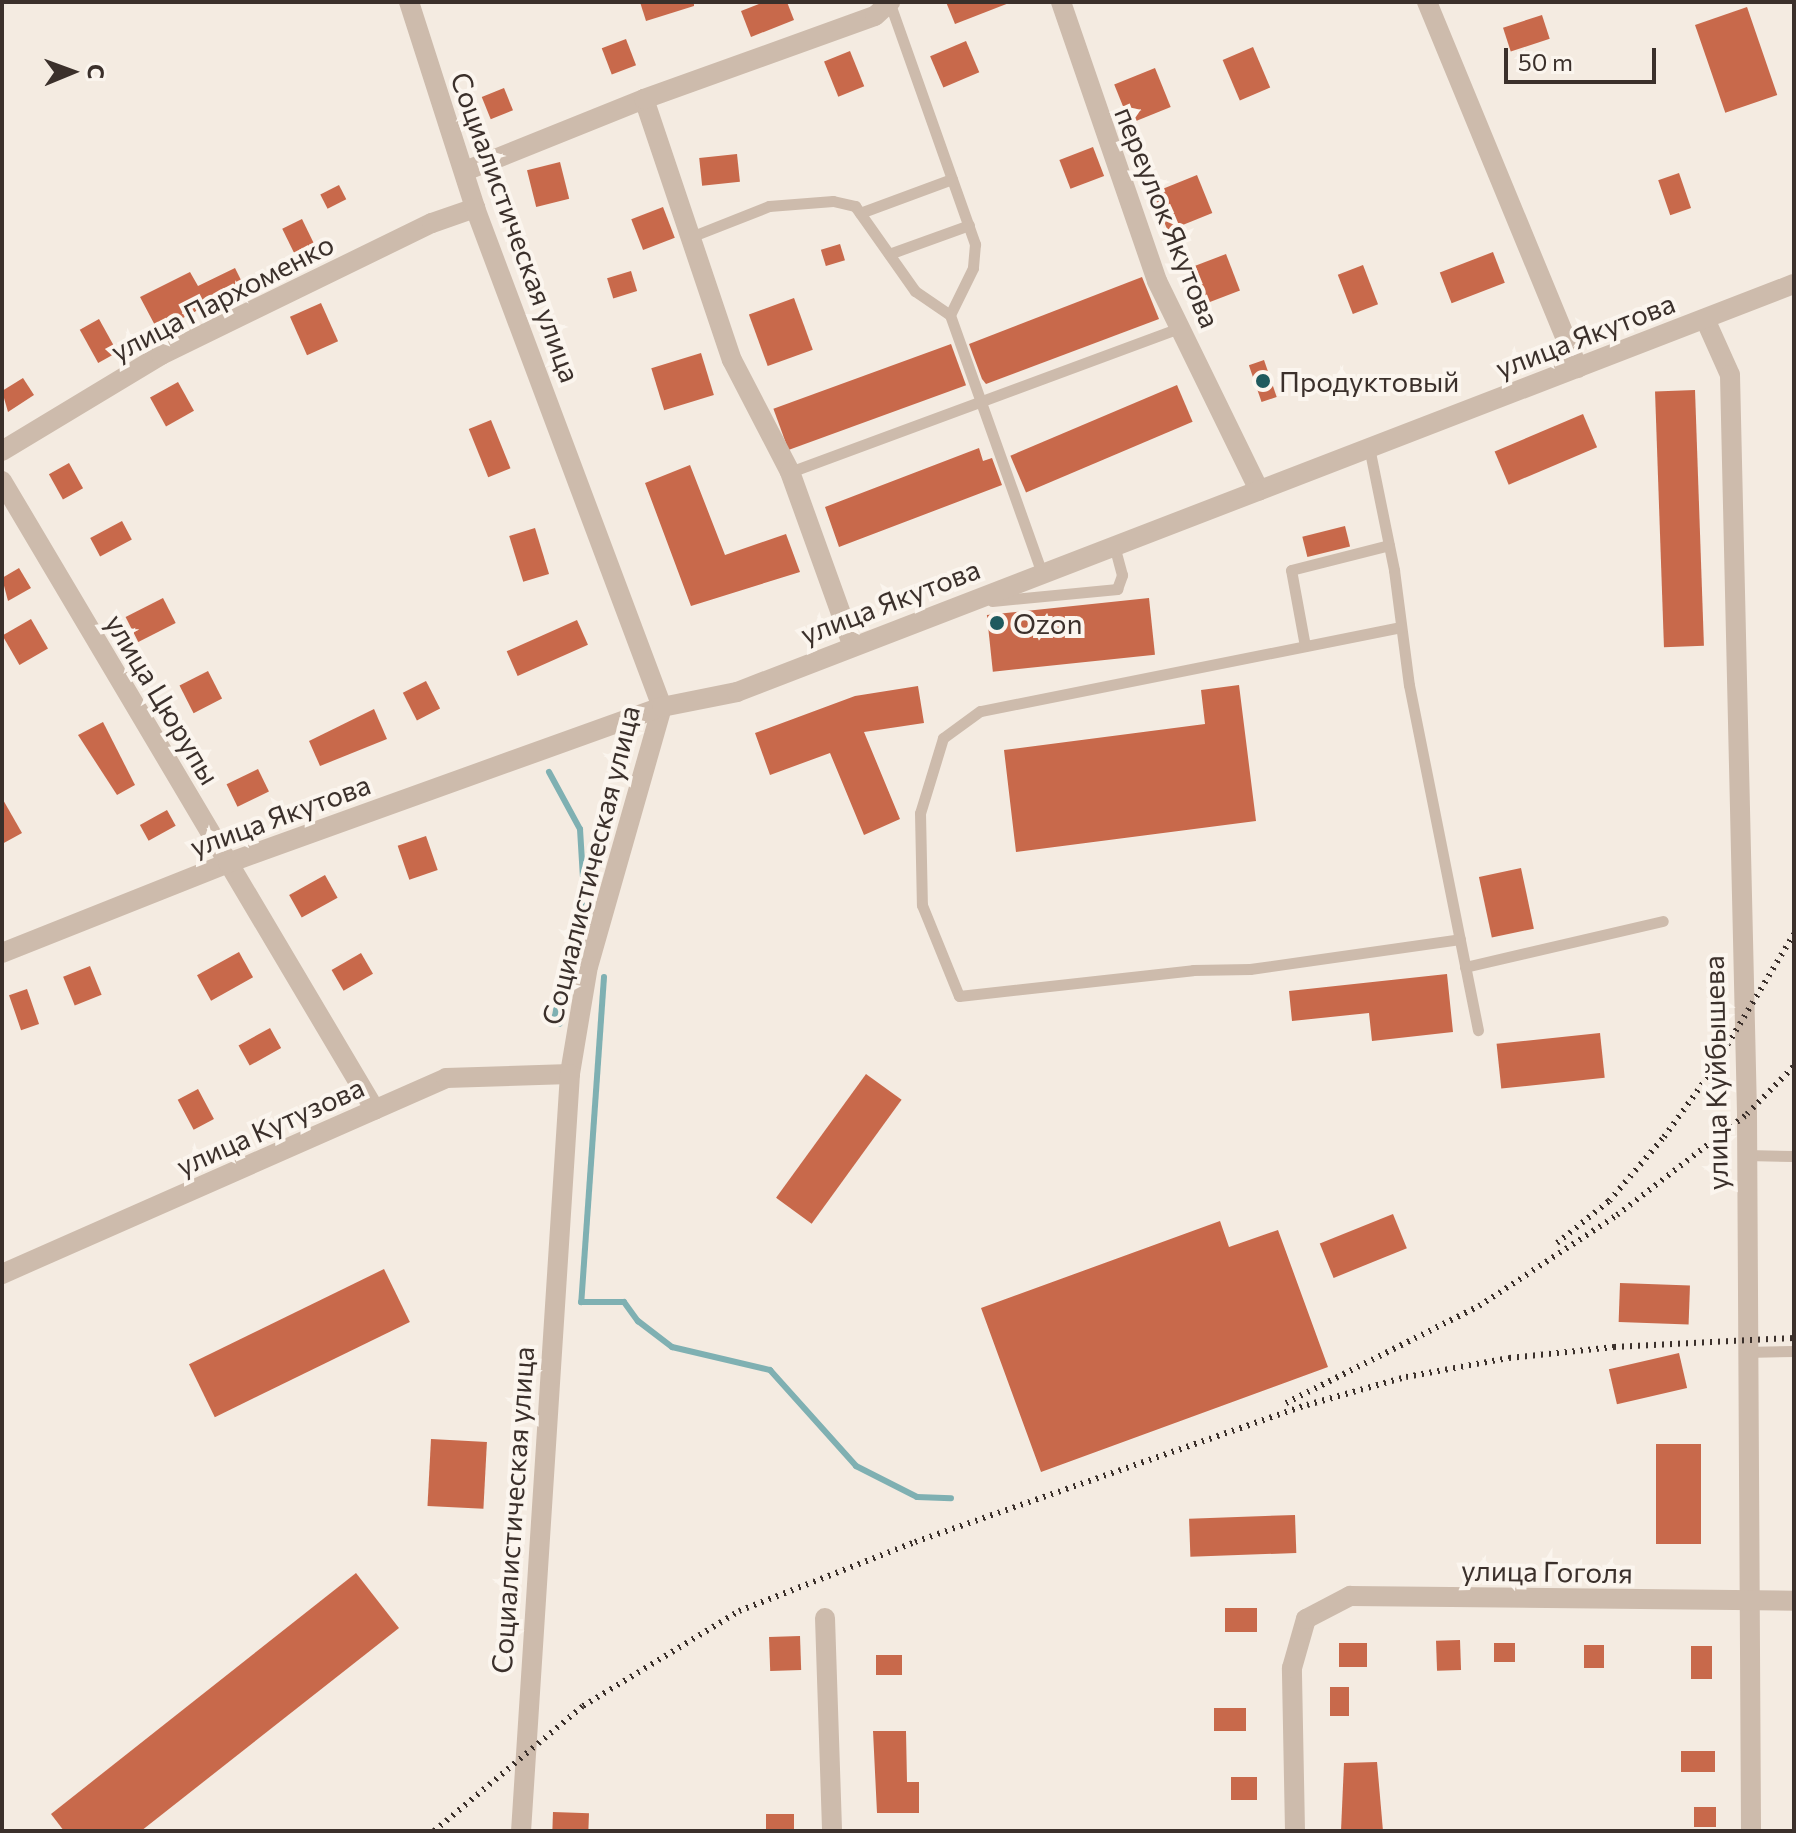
<!DOCTYPE html>
<meta charset="utf-8">
<style>
body{margin:0}
#map{position:relative;width:1796px;height:1833px;overflow:hidden;background:#f4ebe1;font-family:Commissioner,sans-serif}
div>[style]{position:absolute}
[style*='--x']{left:calc(var(--x)*1px);top:calc(var(--y)*1px);width:calc(var(--w)*1px);rotate:calc(var(--a)*1deg)}
.stream>*{height:6px;margin:-3px;padding:0 3px;transform-origin:3px;border-radius:3px;background:#7fb0b2}
.building>*{inset:0;background:#c8694b;transform-origin:0 0}
.service>*{height:11px;margin:-5.5px;padding:0 5.5px;transform-origin:5.5px;border-radius:5.5px;background:#cdbbac}
.minor>*{height:20px;margin:-10px;padding:0 10px;transform-origin:10px;border-radius:10px;background:#cdbbac}
.tertiary>*{height:20px;margin:-10px;padding:0 10px;transform-origin:10px;border-radius:10px;background:#cdbbac}
.rail>*{height:6px;margin-top:-3px;transform-origin:0;background:repeating-linear-gradient(90deg,#3b302b 0 2px,transparent 0 8px)}
.dots>*{width:22px;height:22px;translate:-50% -50%;box-sizing:border-box;border:4px solid #fbf5ee;border-radius:50%}
span{translate:-50% -50%;white-space:nowrap;text-align:center;line-height:1.15;-webkit-text-stroke:8px #fbf5ee;paint-order:stroke}
.street-label{font-size:28px;color:#3b302b}
.poi-label{font-size:28px;color:#3b302b}
.left{translate:0 -50%;text-align:left}
.frame{position:absolute;inset:0;border:4px solid #3b302b;pointer-events:none}
.north{position:absolute;left:32px;top:32px;width:80px;height:80px;-webkit-text-stroke:6px #fbf5ee;paint-order:stroke;rotate:89deg;font-size:22px;font-weight:700;line-height:32px;text-align:center;color:#3b302b}
.north::after{content:'';display:block;margin:auto;width:28px;height:36px;background:#3b302b;clip-path:polygon(50% 0,100% 100%,50% 72%,0 100%)}
.scale{position:absolute;left:1504px;top:48px;width:152px;height:36px;box-sizing:border-box;border:4px solid #3b302b;border-top:0;padding-left:10px;font-size:24px;line-height:28px;white-space:nowrap;color:#3b302b;-webkit-text-stroke:6px #fbf5ee;paint-order:stroke}
</style>
<div id="map">
<div class="stream">
<div style="--x:549;--y:772;--w:65;--a:61.5"></div>
<div style="--x:580;--y:829;--w:66;--a:86.5"></div>
<div style="--x:584;--y:895;--w:73;--a:105.9"></div>
<div style="--x:564;--y:965;--w:52;--a:100"></div>
<div style="--x:555;--y:1016;--w:9;--a:58"></div>
<div style="--x:604;--y:977;--w:326;--a:94"></div>
<div style="--x:581;--y:1302;--w:43;--a:0"></div>
<div style="--x:624;--y:1302;--w:24;--a:54"></div>
<div style="--x:638;--y:1321;--w:43;--a:37.4"></div>
<div style="--x:672;--y:1347;--w:101;--a:13.2"></div>
<div style="--x:770;--y:1370;--w:129;--a:48.1"></div>
<div style="--x:856;--y:1466;--w:68;--a:26.9"></div>
<div style="--x:917;--y:1497;--w:34;--a:2"></div>
</div>
<div class="building">
<div style="clip-path:polygon(640px 2px,694px 2px,694px 6px,646px 21px)"></div>
<div style="clip-path:polygon(764px 2px,787px 2px,794px 20px,751px 37px,741px 11px)"></div>
<div style="clip-path:polygon(946px 2px,1009px 2px,1009px 3px,955px 24px)"></div>
<div style="left:1747px;top:7px;width:93px;height:55px;rotate:71deg"></div>
<div style="left:1542px;top:15px;width:25px;height:41px;rotate:72deg"></div>
<div style="left:626px;top:39px;width:28px;height:26px;rotate:69deg"></div>
<div style="left:966px;top:41px;width:34px;height:39px;rotate:67deg"></div>
<div style="left:1253px;top:47px;width:44px;height:33px;rotate:67deg"></div>
<div style="left:850px;top:51px;width:38px;height:28px;rotate:68deg"></div>
<div style="left:1155px;top:68px;width:42px;height:44px;rotate:68deg"></div>
<div style="left:504px;top:88px;width:24px;height:24px;rotate:68deg"></div>
<div style="left:1093px;top:147px;width:31px;height:36px;rotate:69deg"></div>
<div style="left:737px;top:154px;width:28px;height:38px;rotate:84deg"></div>
<div style="left:560px;top:162px;width:38px;height:34px;rotate:76deg"></div>
<div style="left:1679px;top:173px;width:37px;height:22px;rotate:71deg"></div>
<div style="left:1197px;top:175px;width:41px;height:48px;rotate:68deg"></div>
<div style="left:339px;top:185px;width:16px;height:21px;rotate:63deg"></div>
<div style="left:663px;top:207px;width:33px;height:34px;rotate:69deg"></div>
<div style="left:302px;top:219px;width:28px;height:22px;rotate:64deg"></div>
<div style="left:840px;top:244px;width:17px;height:20px;rotate:73deg"></div>
<div style="left:1493px;top:252px;width:33px;height:57px;rotate:69deg"></div>
<div style="left:1226px;top:254px;width:39px;height:42px;rotate:69deg"></div>
<div style="left:1363px;top:265px;width:42px;height:27px;rotate:69deg"></div>
<div style="clip-path:polygon(235px 268px,244px 286px,158px 331px,140px 297px,190px 272px,198px 286px)"></div>
<div style="left:631px;top:271px;width:21px;height:25px;rotate:73deg"></div>
<div style="clip-path:polygon(1142px 277px,1159px 319px,986px 384px,982px 379px,969px 344px)"></div>
<div style="left:794px;top:298px;width:55px;height:48px;rotate:70deg"></div>
<div style="left:321px;top:303px;width:42px;height:34px;rotate:66deg"></div>
<div style="left:99px;top:319px;width:38px;height:22px;rotate:61deg"></div>
<div style="left:951px;top:344px;width:44px;height:189px;rotate:70deg"></div>
<div style="left:701px;top:353px;width:44px;height:52px;rotate:73deg"></div>
<div style="left:1264px;top:360px;width:39px;height:16px;rotate:71deg"></div>
<div style="clip-path:polygon(23px 378px,34px 395px,8px 412px,2px 391px)"></div>
<div style="left:178px;top:382px;width:33px;height:32px;rotate:61deg"></div>
<div style="left:1177px;top:385px;width:40px;height:181px;rotate:67deg"></div>
<div style="left:1695px;top:390px;width:256px;height:40px;rotate:88deg"></div>
<div style="left:1583px;top:414px;width:36px;height:96px;rotate:67deg"></div>
<div style="left:491px;top:420px;width:52px;height:24px;rotate:68deg"></div>
<div style="clip-path:polygon(979px 448px,983px 461px,992px 458px,1002px 485px,839px 547px,825px 507px)"></div>
<div style="left:69px;top:463px;width:29px;height:23px;rotate:61deg"></div>
<div style="clip-path:polygon(690px 465px,725px 555px,786px 534px,800px 572px,691px 606px,645px 483px)"></div>
<div style="left:122px;top:521px;width:21px;height:36px;rotate:62deg"></div>
<div style="left:1345px;top:526px;width:21px;height:44px;rotate:76deg"></div>
<div style="left:535px;top:528px;width:48px;height:27px;rotate:73deg"></div>
<div style="clip-path:polygon(19px 568px,31px 588px,8px 601px,2px 578px)"></div>
<div style="left:163px;top:598px;width:28px;height:42px;rotate:63deg"></div>
<div style="left:1149px;top:598px;width:57px;height:163px;rotate:84deg"></div>
<div style="left:31px;top:619px;width:34px;height:33px;rotate:60deg"></div>
<div style="left:577px;top:620px;width:27px;height:77px;rotate:66deg"></div>
<div style="left:208px;top:671px;width:31px;height:32px;rotate:63deg"></div>
<div style="left:426px;top:681px;width:31px;height:26px;rotate:63deg"></div>
<div style="clip-path:polygon(1239px 685px,1256px 821px,1016px 852px,1004px 750px,1205px 724px,1201px 690px)"></div>
<div style="clip-path:polygon(918px 686px,924px 723px,864px 732px,900px 819px,864px 835px,830px 753px,770px 775px,755px 733px,855px 696px)"></div>
<div style="clip-path:polygon(374px 709px,387px 739px,320px 766px,309px 741px)"></div>
<div style="clip-path:polygon(103px 722px,135px 785px,117px 795px,78px 735px)"></div>
<div style="left:258px;top:769px;width:25px;height:35px;rotate:64deg"></div>
<div style="clip-path:polygon(2px 798px,22px 833px,2px 844px)"></div>
<div style="left:167px;top:810px;width:18px;height:31px;rotate:61deg"></div>
<div style="left:426px;top:836px;width:36px;height:30px;rotate:71deg"></div>
<div style="left:1521px;top:868px;width:62px;height:43px;rotate:78deg"></div>
<div style="left:325px;top:875px;width:26px;height:41px;rotate:61deg"></div>
<div style="left:239px;top:952px;width:29px;height:48px;rotate:61deg"></div>
<div style="left:361px;top:953px;width:24px;height:34px;rotate:60deg"></div>
<div style="left:90px;top:966px;width:31px;height:29px;rotate:68deg"></div>
<div style="clip-path:polygon(1447px 974px,1453px 1032px,1372px 1041px,1369px 1013px,1292px 1021px,1289px 991px)"></div>
<div style="left:27px;top:989px;width:37px;height:19px;rotate:71deg"></div>
<div style="left:270px;top:1028px;width:23px;height:36px;rotate:61deg"></div>
<div style="left:1600px;top:1033px;width:45px;height:104px;rotate:84deg"></div>
<div style="left:866px;top:1074px;width:44px;height:153px;rotate:36deg"></div>
<div style="left:198px;top:1089px;width:34px;height:23px;rotate:62deg"></div>
<div style="left:1393px;top:1214px;width:37px;height:79px;rotate:68deg"></div>
<div style="clip-path:polygon(1220px 1221px,1229px 1247px,1278px 1230px,1328px 1367px,1041px 1472px,981px 1308px)"></div>
<div style="left:384px;top:1269px;width:59px;height:217px;rotate:64deg"></div>
<div style="left:1620px;top:1283px;width:70px;height:39px;rotate:2deg"></div>
<div style="left:1679px;top:1353px;width:36px;height:72px;rotate:77deg"></div>
<div style="left:431px;top:1439px;width:56px;height:67px;rotate:3deg"></div>
<div style="left:1656px;top:1444px;width:45px;height:100px"></div>
<div style="left:1295px;top:1515px;width:38px;height:106px;rotate:88deg"></div>
<div style="clip-path:polygon(356px 1573px,399px 1628px,141px 1831px,64px 1831px,51px 1814px)"></div>
<div style="left:1225px;top:1608px;width:32px;height:24px"></div>
<div style="left:800px;top:1636px;width:34px;height:31px;rotate:88deg"></div>
<div style="left:1460px;top:1640px;width:30px;height:24px;rotate:88deg"></div>
<div style="left:1339px;top:1643px;width:28px;height:24px"></div>
<div style="left:1494px;top:1643px;width:21px;height:19px"></div>
<div style="left:1584px;top:1645px;width:20px;height:23px"></div>
<div style="left:1691px;top:1646px;width:21px;height:33px"></div>
<div style="left:876px;top:1655px;width:26px;height:20px"></div>
<div style="left:1330px;top:1687px;width:19px;height:29px"></div>
<div style="left:1246px;top:1708px;width:23px;height:32px;rotate:90deg"></div>
<div style="clip-path:polygon(873px 1731px,906px 1731px,907px 1782px,919px 1782px,919px 1813px,877px 1813px)"></div>
<div style="left:1681px;top:1751px;width:34px;height:21px"></div>
<div style="clip-path:polygon(1377px 1762px,1383px 1831px,1341px 1831px,1344px 1763px)"></div>
<div style="left:1257px;top:1777px;width:23px;height:26px;rotate:90deg"></div>
<div style="left:1694px;top:1807px;width:22px;height:20px"></div>
<div style="left:553px;top:1812px;width:36px;height:19px;rotate:2deg"></div>
<div style="left:766px;top:1814px;width:28px;height:17px"></div>
</div>
<div class="service">
<div style="--x:890;--y:4;--w:255;--a:70.5"></div>
<div style="--x:975;--y:244;--w:24;--a:95"></div>
<div style="--x:973;--y:268;--w:52;--a:116.1"></div>
<div style="--x:950;--y:315;--w:274;--a:70.4"></div>
<div style="--x:860;--y:213;--w:98;--a:-20.3"></div>
<div style="--x:693;--y:236;--w:82;--a:-21.5"></div>
<div style="--x:769;--y:206;--w:64;--a:-4.5"></div>
<div style="--x:833;--y:201;--w:23;--a:13"></div>
<div style="--x:855;--y:206;--w:104;--a:54.8"></div>
<div style="--x:915;--y:291;--w:42;--a:34.4"></div>
<div style="--x:889;--y:254;--w:85;--a:-19.9"></div>
<div style="--x:1369;--y:447;--w:126;--a:78.5"></div>
<div style="--x:1394;--y:570;--w:116;--a:82.6"></div>
<div style="--x:1409;--y:685;--w:352;--a:78.7"></div>
<div style="--x:790;--y:472;--w:416;--a:-20.3"></div>
<div style="--x:992;--y:601;--w:126;--a:-5.5"></div>
<div style="--x:1117;--y:589;--w:15;--a:-70"></div>
<div style="--x:1122;--y:575;--w:31;--a:-105"></div>
<div style="--x:1401;--y:627;--w:429;--a:168.7"></div>
<div style="--x:980;--y:711;--w:46;--a:143.9"></div>
<div style="--x:943;--y:738;--w:78;--a:107"></div>
<div style="--x:920;--y:813;--w:92;--a:88.8"></div>
<div style="--x:922;--y:905;--w:98;--a:67.9"></div>
<div style="--x:959;--y:996;--w:235;--a:-6.3"></div>
<div style="--x:1193;--y:970;--w:57;--a:-1"></div>
<div style="--x:1250;--y:969;--w:212;--a:-8.1"></div>
<div style="--x:1305;--y:646;--w:77;--a:-100.4"></div>
<div style="--x:1291;--y:570;--w:101;--a:-14.3"></div>
<div style="--x:1465;--y:967;--w:203;--a:-13.1"></div>
<div style="--x:1746;--y:1155;--w:48;--a:1.2"></div>
<div style="--x:1745;--y:1352;--w:49;--a:-1.2"></div>
</div>
<div class="minor">
<div style="--x:1061;--y:2;--w:295;--a:71"></div>
<div style="--x:1157;--y:281;--w:233;--a:64"></div>
<div style="--x:1427;--y:2;--w:396;--a:67.6"></div>
<div style="--x:644;--y:99;--w:275;--a:71.4"></div>
<div style="--x:732;--y:360;--w:126;--a:62.6"></div>
<div style="--x:790;--y:472;--w:183;--a:70.2"></div>
<div style="--x:465;--y:171;--w:193;--a:-21.9"></div>
<div style="--x:644;--y:99;--w:245;--a:-19.8"></div>
<div style="--x:875;--y:16;--w:21;--a:-43"></div>
<div style="--x:1705;--y:319;--w:61;--a:65.9"></div>
<div style="--x:1730;--y:375;--w:739;--a:88.68"></div>
<div style="--x:1747;--y:1114;--w:717;--a:89.68"></div>
<div style="--x:2;--y:451;--w:186;--a:-31.1"></div>
<div style="--x:161;--y:355;--w:301;--a:-26"></div>
<div style="--x:432;--y:223;--w:46;--a:-19.2"></div>
<div style="--x:2;--y:481;--w:731;--a:59.33"></div>
<div style="--x:2;--y:1274;--w:485;--a:-23.8"></div>
<div style="--x:446;--y:1078;--w:124;--a:-1.8"></div>
<div style="--x:825;--y:1618;--w:213;--a:88.1"></div>
<div style="--x:1295;--y:1831;--w:163;--a:-91.1"></div>
<div style="--x:1292;--y:1668;--w:51;--a:-74.1"></div>
<div style="--x:1306;--y:1619;--w:50;--a:-27.6"></div>
<div style="--x:1350;--y:1596;--w:444;--a:0.6"></div>
</div>
<div class="tertiary">
<div style="--x:409;--y:2;--w:216;--a:72.2"></div>
<div style="--x:475;--y:208;--w:533;--a:69.46"></div>
<div style="--x:662;--y:707;--w:269;--a:105.9"></div>
<div style="--x:588;--y:966;--w:109;--a:99.5"></div>
<div style="--x:570;--y:1074;--w:759;--a:93.7"></div>
<div style="--x:2;--y:953;--w:243;--a:-21.7"></div>
<div style="--x:228;--y:863;--w:461;--a:-19.8"></div>
<div style="--x:662;--y:707;--w:76;--a:-11.3"></div>
<div style="--x:737;--y:692;--w:1133;--a:-21.11"></div>
</div>
<div class="rail">
<div style="--x:1557;--y:1243;--w:67;--a:-38.9"></div>
<div style="--x:1609;--y:1201;--w:84;--a:-49.3"></div>
<div style="--x:1664;--y:1137;--w:80;--a:-54.1"></div>
<div style="--x:1711;--y:1072;--w:161;--a:-59"></div>
<div style="--x:1286;--y:1403;--w:216;--a:-26.7"></div>
<div style="--x:1479;--y:1306;--w:165;--a:-33.4"></div>
<div style="--x:1617;--y:1215;--w:165;--a:-37.8"></div>
<div style="--x:1747;--y:1114;--w:67;--a:-45.6"></div>
<div style="--x:434;--y:1831;--w:194;--a:-40"></div>
<div style="--x:583;--y:1706;--w:183;--a:-31.3"></div>
<div style="--x:739;--y:1611;--w:189;--a:-21.4"></div>
<div style="--x:915;--y:1542;--w:415;--a:-19.3"></div>
<div style="--x:1307;--y:1405;--w:103;--a:-15.8"></div>
<div style="--x:1406;--y:1377;--w:105;--a:-10.5"></div>
<div style="--x:1509;--y:1358;--w:106;--a:-6"></div>
<div style="--x:1614;--y:1347;--w:180;--a:-2.9"></div>
</div>
<div class="dots">
<div style="left:1263px;top:381px;background:#1f5a5e"></div>
<div style="left:997px;top:623px;background:#1f5a5e"></div>
</div>
<div class="street-label">
<span style="left:1168px;top:217px;rotate:68deg">переулок Якутова</span>
<span style="left:516px;top:227px;rotate:70deg">Социалистическая улица</span>
<span style="left:222px;top:297px;rotate:-27deg">улица Пархоменко</span>
<span style="left:1585px;top:335px;rotate:-21deg">улица Якутова</span>
<span style="left:890px;top:601px;rotate:-21deg">улица Якутова</span>
<span style="left:163px;top:699px;rotate:59deg">улица Цюрупы</span>
<span style="left:280px;top:815px;rotate:-20deg">улица Якутова</span>
<span style="left:590px;top:865px;rotate:-76deg">Социалистическая улица</span>
<span style="left:1715px;top:1073px;rotate:-91deg">улица Куйбышева</span>
<span style="left:270px;top:1126px;rotate:-24deg">улица Кутузова</span>
<span style="left:512px;top:1510px;rotate:-86deg">Социалистическая улица</span>
<span style="left:1547px;top:1571px;rotate:1deg">улица Гоголя</span>
</div>
<div class="poi-label">
<span class="left" style="left:1279px;top:381px">Продуктовый</span>
<span class="left" style="left:1013px;top:623px">Ozon</span>
</div>
<div class="frame"></div>
<div class="north">С</div>
<div class="scale">50 m</div>
</div>
